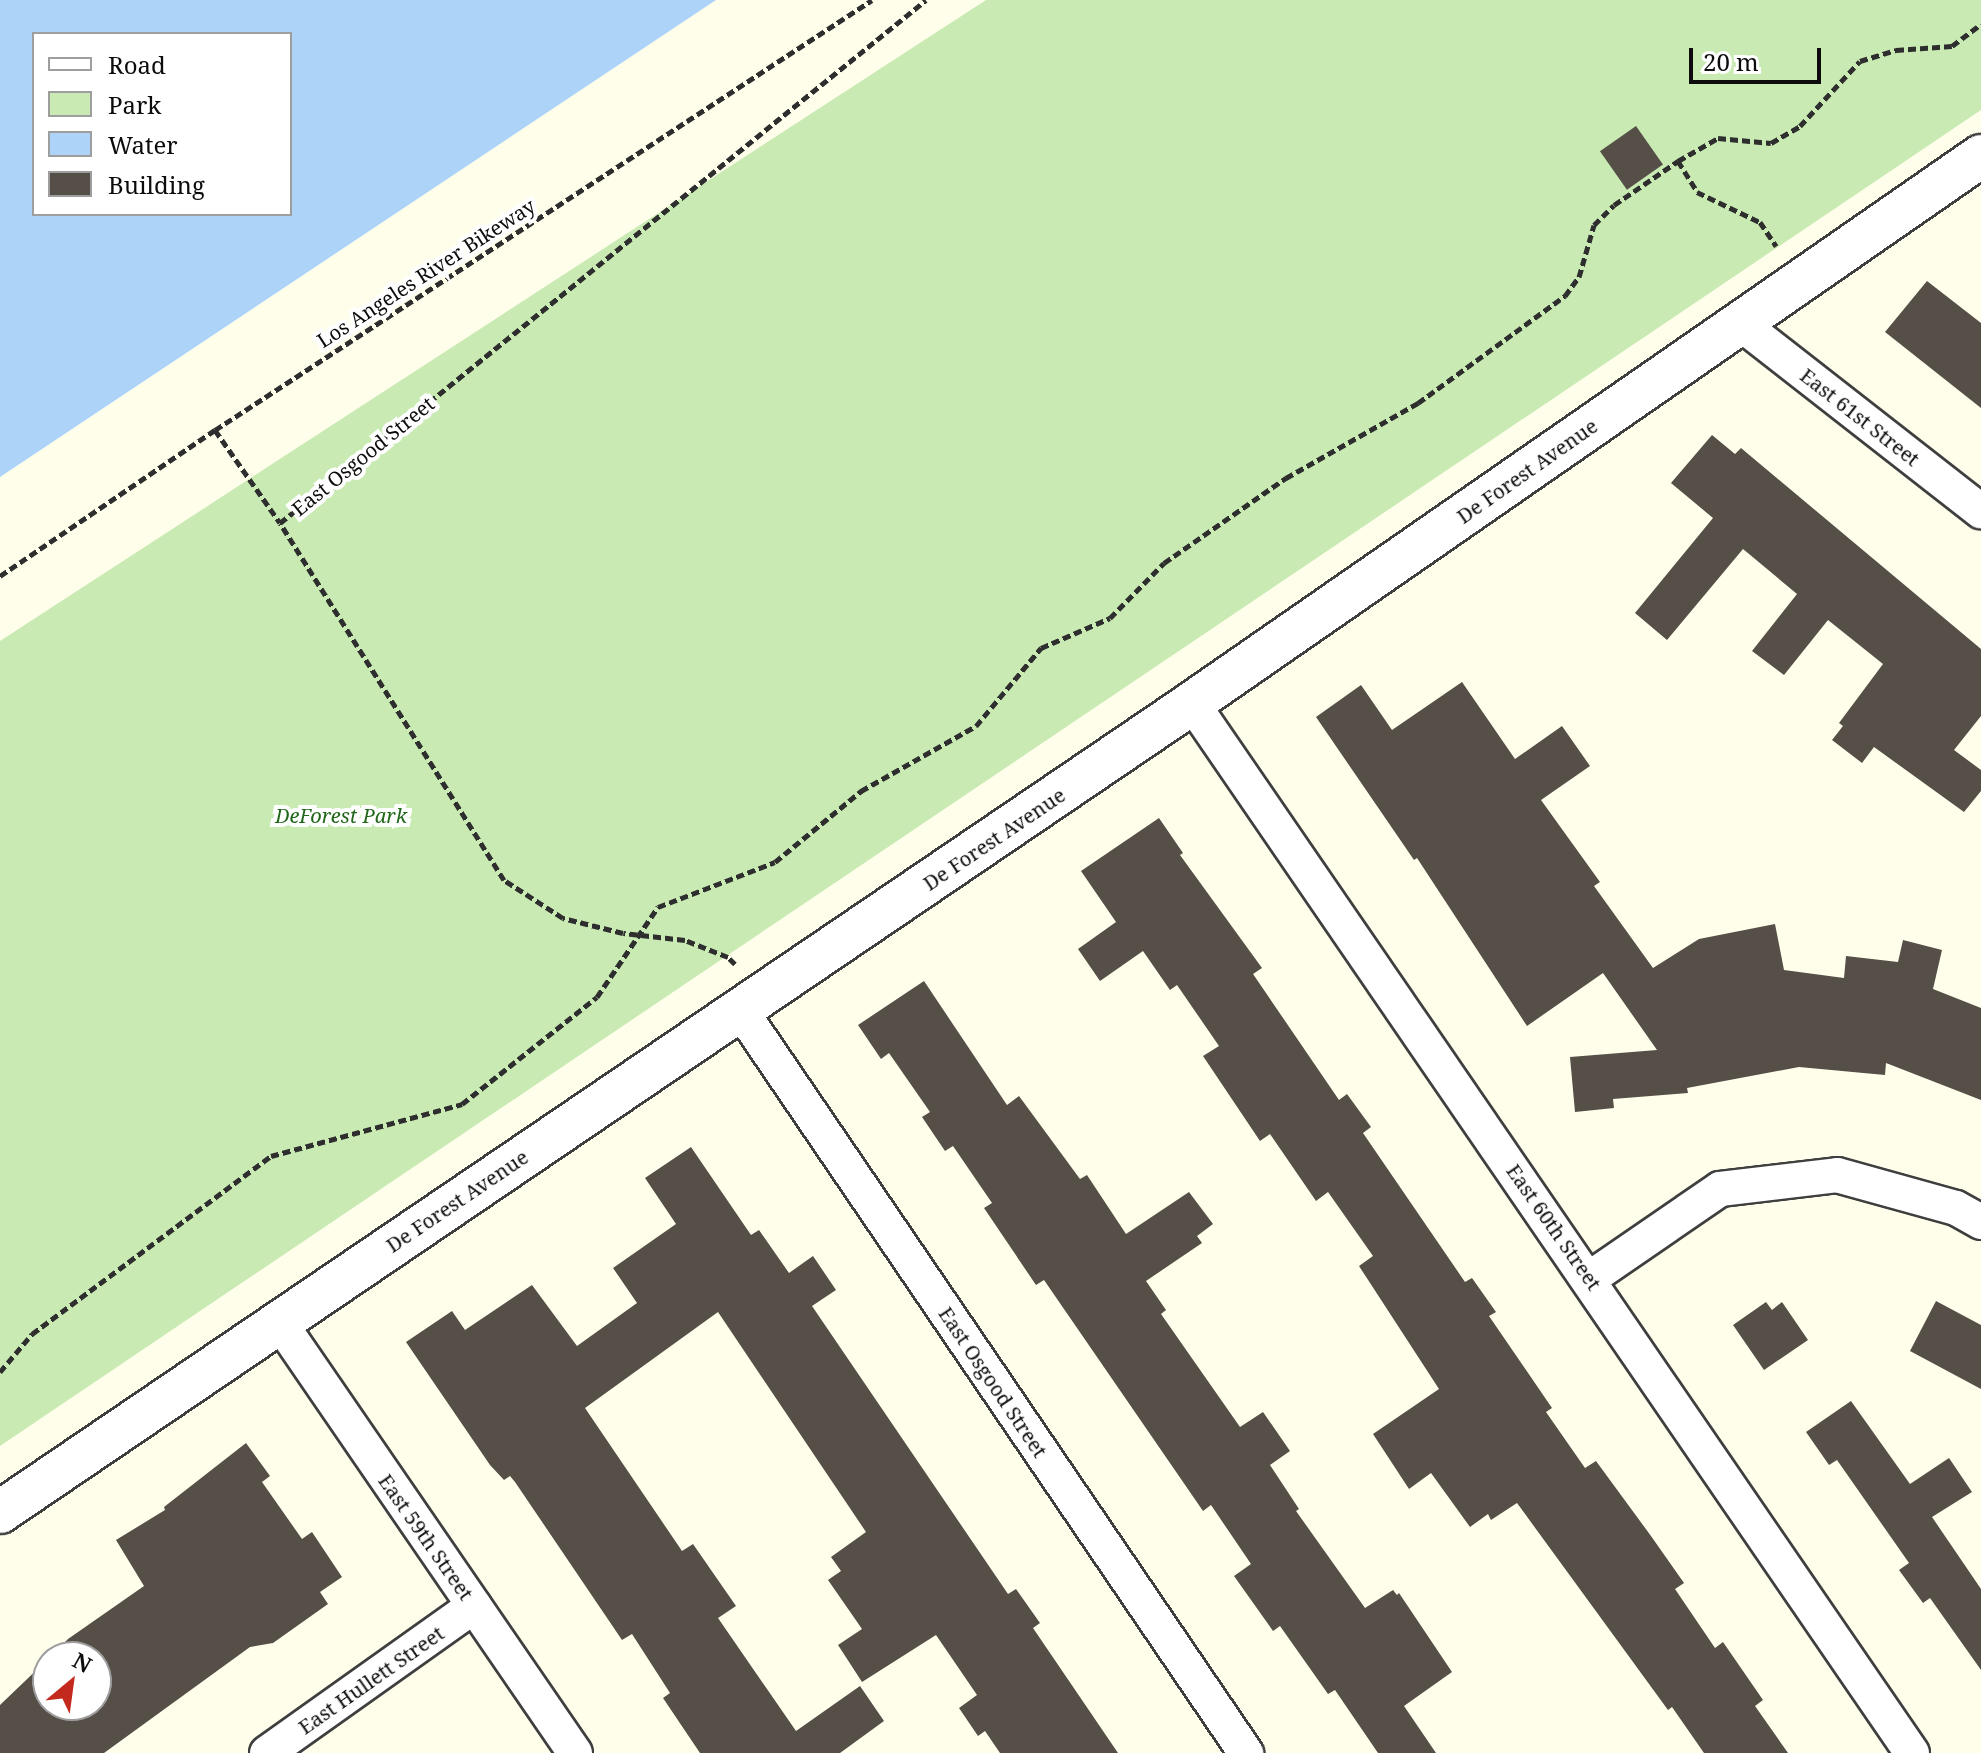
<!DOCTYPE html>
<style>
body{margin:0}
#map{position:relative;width:1981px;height:1753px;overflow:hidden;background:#fffeeb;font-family:"Noto Serif",serif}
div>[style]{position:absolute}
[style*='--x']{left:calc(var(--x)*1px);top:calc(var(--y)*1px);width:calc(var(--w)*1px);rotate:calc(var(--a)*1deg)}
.green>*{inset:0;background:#c9ebb3}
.water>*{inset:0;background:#add3f9}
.building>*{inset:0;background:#554f48;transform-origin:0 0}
.path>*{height:5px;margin-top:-2.5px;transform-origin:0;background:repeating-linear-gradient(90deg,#2e2e2e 0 8px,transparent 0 12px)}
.roads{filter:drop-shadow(2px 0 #3f3f3f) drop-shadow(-2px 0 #3f3f3f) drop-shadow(0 2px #3f3f3f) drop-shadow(0 -2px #3f3f3f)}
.minor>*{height:34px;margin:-17px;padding:0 17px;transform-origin:17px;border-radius:17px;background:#fff}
.tertiary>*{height:42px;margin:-21px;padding:0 21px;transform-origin:21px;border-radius:21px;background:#fff}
span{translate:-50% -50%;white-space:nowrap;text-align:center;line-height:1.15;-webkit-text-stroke:8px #fff;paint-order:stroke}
.street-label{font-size:20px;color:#0c0c0c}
.park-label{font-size:20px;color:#206719;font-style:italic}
.legend{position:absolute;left:32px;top:32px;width:260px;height:184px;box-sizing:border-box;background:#fff;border:2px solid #9e9e9e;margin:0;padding:10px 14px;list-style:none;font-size:24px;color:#0c0c0c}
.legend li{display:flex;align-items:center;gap:16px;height:40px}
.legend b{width:40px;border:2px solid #9e9e9e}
.north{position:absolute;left:32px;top:1641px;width:80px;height:80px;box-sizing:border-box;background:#fff;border:2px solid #9e9e9e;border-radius:50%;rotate:29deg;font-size:22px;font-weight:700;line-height:32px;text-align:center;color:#0c0c0c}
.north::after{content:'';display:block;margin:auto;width:28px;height:36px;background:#c32a1d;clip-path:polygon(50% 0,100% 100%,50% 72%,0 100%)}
.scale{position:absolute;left:1689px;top:48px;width:132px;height:36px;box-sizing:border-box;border:4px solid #0c0c0c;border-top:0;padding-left:10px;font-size:24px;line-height:28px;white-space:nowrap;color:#0c0c0c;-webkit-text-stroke:6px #fff;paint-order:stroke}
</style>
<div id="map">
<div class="green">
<div style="clip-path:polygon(986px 0,1981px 0,1981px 110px,0 1446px,0 641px)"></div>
</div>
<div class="water">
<div style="clip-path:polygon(evenodd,0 0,716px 0,0 477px,0 0,34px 34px,290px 34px,290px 214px,34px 214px,34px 34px)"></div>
</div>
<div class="building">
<div style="left:1636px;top:126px;width:47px;height:44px;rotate:55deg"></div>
<div style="clip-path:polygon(1927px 281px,1981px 323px,1981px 408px,1885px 332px)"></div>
<div style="clip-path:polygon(1712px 435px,1735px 454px,1741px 448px,1981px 649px,1981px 716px,1954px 750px,1981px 770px,1981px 791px,1964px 812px,1874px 747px,1862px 763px,1832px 740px,1843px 726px,1839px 723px,1883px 664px,1828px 620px,1784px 675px,1752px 651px,1797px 594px,1743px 549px,1667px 640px,1635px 613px,1713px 518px,1671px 483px)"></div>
<div style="clip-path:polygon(1462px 682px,1515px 759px,1562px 726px,1590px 766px,1541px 800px,1600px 882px,1594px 886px,1653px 968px,1699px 939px,1775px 924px,1784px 970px,1844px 978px,1846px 956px,1898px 962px,1903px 940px,1942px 950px,1933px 989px,1981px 1008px,1981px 1100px,1886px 1063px,1885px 1075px,1799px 1067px,1687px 1088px,1688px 1093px,1613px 1099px,1614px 1108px,1575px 1112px,1570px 1057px,1657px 1050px,1603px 973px,1527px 1026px,1417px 858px,1414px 860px,1316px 717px,1361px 685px,1392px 730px)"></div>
<div style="clip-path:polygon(1159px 818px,1183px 853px,1180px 855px,1262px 968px,1253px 974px,1339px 1100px,1347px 1094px,1371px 1127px,1363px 1133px,1465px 1282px,1472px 1278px,1496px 1312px,1489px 1316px,1552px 1408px,1546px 1412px,1585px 1468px,1596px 1461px,1651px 1536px,1684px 1583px,1675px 1589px,1715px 1648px,1723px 1642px,1763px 1700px,1755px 1706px,1788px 1753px,1704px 1753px,1672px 1707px,1668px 1710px,1517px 1503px,1491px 1520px,1488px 1514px,1470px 1527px,1431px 1473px,1409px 1489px,1373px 1434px,1439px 1389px,1359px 1266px,1373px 1256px,1328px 1192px,1316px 1201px,1270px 1134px,1260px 1141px,1203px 1056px,1219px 1046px,1177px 985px,1170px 990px,1143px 951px,1100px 981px,1078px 949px,1116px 922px,1081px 871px)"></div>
<div style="clip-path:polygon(924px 981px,1007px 1105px,1019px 1096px,1080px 1179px,1087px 1175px,1126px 1234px,1189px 1192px,1213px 1224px,1197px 1236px,1202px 1243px,1146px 1281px,1166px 1310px,1161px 1314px,1240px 1427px,1263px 1412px,1290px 1451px,1270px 1465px,1299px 1509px,1296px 1511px,1365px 1608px,1393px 1590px,1397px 1595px,1399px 1593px,1452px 1672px,1404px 1706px,1436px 1753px,1378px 1753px,1335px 1690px,1328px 1694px,1280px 1626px,1273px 1631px,1234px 1576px,1251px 1564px,1211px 1505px,1203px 1511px,1044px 1280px,1036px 1285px,984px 1208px,992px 1203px,953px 1146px,945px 1151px,922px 1117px,930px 1112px,889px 1053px,881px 1059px,858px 1025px)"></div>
<div style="clip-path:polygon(691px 1147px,751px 1235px,759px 1230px,789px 1273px,813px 1256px,836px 1290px,812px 1306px,1008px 1594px,1016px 1589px,1040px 1623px,1033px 1628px,1118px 1753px,1000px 1753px,985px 1731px,978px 1736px,959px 1708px,977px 1695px,936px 1635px,862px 1682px,838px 1645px,862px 1629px,828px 1580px,841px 1571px,831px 1557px,866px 1532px,718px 1312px,585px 1408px,682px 1551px,693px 1544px,736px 1606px,718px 1618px,796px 1731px,860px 1686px,884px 1721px,840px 1753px,700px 1753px,663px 1698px,670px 1693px,632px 1634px,622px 1640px,515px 1482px,510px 1476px,504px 1480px,490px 1465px,406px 1342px,452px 1311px,465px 1330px,532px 1285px,577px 1346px,637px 1303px,613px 1268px,676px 1224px,645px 1178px)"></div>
<div style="clip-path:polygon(1936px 1301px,1981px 1325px,1981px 1389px,1910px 1351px)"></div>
<div style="clip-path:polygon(1766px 1302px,1772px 1310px,1782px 1302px,1808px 1340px,1764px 1370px,1733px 1325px)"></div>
<div style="clip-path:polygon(1851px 1401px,1910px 1484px,1949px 1458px,1972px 1492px,1932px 1517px,1981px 1589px,1981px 1670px,1930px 1598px,1923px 1603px,1899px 1570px,1909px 1563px,1837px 1460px,1829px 1465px,1806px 1432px)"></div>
<div style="clip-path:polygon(246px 1443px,270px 1476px,262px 1482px,302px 1539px,312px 1532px,342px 1577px,320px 1592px,328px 1604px,273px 1643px,250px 1647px,104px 1753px,0 1753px,0 1705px,48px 1659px,48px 1705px,96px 1705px,96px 1657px,50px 1657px,68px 1639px,144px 1586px,116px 1540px,165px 1510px,164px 1507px)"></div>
</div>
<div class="path">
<div style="--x:1678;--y:161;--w:36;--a:58"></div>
<div style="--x:1697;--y:192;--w:70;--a:25.5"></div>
<div style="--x:1760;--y:222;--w:29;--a:56"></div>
<div style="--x:215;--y:430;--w:113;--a:55"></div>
<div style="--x:0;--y:576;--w:260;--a:-34.2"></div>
<div style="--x:215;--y:430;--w:785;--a:-33.2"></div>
<div style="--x:735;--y:964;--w:10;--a:-135"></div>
<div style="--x:728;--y:957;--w:46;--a:-158.4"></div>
<div style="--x:685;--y:940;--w:62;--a:-173.6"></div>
<div style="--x:623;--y:933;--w:62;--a:-166"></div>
<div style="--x:563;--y:918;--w:70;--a:-147.2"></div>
<div style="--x:504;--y:880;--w:421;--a:-122.1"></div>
<div style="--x:280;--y:523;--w:831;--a:-38.99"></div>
<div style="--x:0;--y:1372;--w:50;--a:-49.9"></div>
<div style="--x:32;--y:1334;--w:298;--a:-36.7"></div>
<div style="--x:271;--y:1156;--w:198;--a:-15.2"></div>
<div style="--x:462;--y:1104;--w:172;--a:-38.4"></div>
<div style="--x:597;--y:997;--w:109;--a:-55.9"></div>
<div style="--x:658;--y:907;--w:125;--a:-21"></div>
<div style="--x:775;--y:862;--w:112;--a:-39.5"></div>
<div style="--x:861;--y:791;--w:132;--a:-29.5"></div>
<div style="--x:976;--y:726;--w:102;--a:-50.2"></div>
<div style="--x:1041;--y:648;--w:75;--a:-23.5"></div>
<div style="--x:1110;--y:618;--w:77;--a:-45.5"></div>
<div style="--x:1164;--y:563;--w:149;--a:-34.9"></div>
<div style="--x:1286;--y:478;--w:152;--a:-29.6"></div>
<div style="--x:1418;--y:403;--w:182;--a:-36.1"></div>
<div style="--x:1565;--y:296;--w:24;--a:-54"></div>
<div style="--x:1579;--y:277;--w:54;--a:-73.9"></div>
<div style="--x:1594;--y:225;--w:28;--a:-45"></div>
<div style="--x:1614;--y:205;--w:78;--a:-34.5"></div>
<div style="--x:1678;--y:161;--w:46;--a:-29.9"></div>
<div style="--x:1718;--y:138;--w:53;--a:5.4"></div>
<div style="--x:1771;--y:143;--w:34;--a:-30"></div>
<div style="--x:1800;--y:126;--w:88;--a:-47.3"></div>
<div style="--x:1860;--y:61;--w:38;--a:-17"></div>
<div style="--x:1896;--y:50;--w:56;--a:-4.1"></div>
<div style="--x:1952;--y:46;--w:36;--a:-37"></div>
</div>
<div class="roads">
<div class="minor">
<div style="--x:1740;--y:323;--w:306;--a:38"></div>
<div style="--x:1192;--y:703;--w:1273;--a:55.56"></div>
<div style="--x:741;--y:1011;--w:898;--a:55.76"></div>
<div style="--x:1589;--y:1279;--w:159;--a:-34.5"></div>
<div style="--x:1720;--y:1189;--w:118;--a:-6.8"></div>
<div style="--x:1837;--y:1175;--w:123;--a:15.5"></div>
<div style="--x:1956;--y:1208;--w:29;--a:29"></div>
<div style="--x:278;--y:1320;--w:525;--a:55.55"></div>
<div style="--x:267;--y:1753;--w:254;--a:-35.4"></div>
</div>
<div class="tertiary">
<div style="--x:0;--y:1512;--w:1441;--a:-34.16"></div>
<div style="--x:1192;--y:703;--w:960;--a:-34.73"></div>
</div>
</div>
<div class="street-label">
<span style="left:426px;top:273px;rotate:-33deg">Los Angeles River Bikeway</span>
<span style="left:1860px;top:417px;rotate:38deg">East 61st Street</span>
<span style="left:363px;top:456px;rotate:-39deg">East Osgood Street</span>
<span style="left:1527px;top:471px;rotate:-35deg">De Forest Avenue</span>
<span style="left:994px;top:839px;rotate:-34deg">De Forest Avenue</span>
<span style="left:457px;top:1201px;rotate:-34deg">De Forest Avenue</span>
<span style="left:1554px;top:1227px;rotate:55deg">East 60th Street</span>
<span style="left:993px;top:1382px;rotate:56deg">East Osgood Street</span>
<span style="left:426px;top:1537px;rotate:55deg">East 59th Street</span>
<span style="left:371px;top:1680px;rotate:-35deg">East Hullett Street</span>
</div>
<div class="park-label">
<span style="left:341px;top:815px">DeForest Park</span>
</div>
<ul class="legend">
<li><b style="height:10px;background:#fff"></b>Road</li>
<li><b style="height:22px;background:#c9ebb3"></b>Park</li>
<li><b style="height:22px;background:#add3f9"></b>Water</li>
<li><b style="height:22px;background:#554f48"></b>Building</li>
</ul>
<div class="north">N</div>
<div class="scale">20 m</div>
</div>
